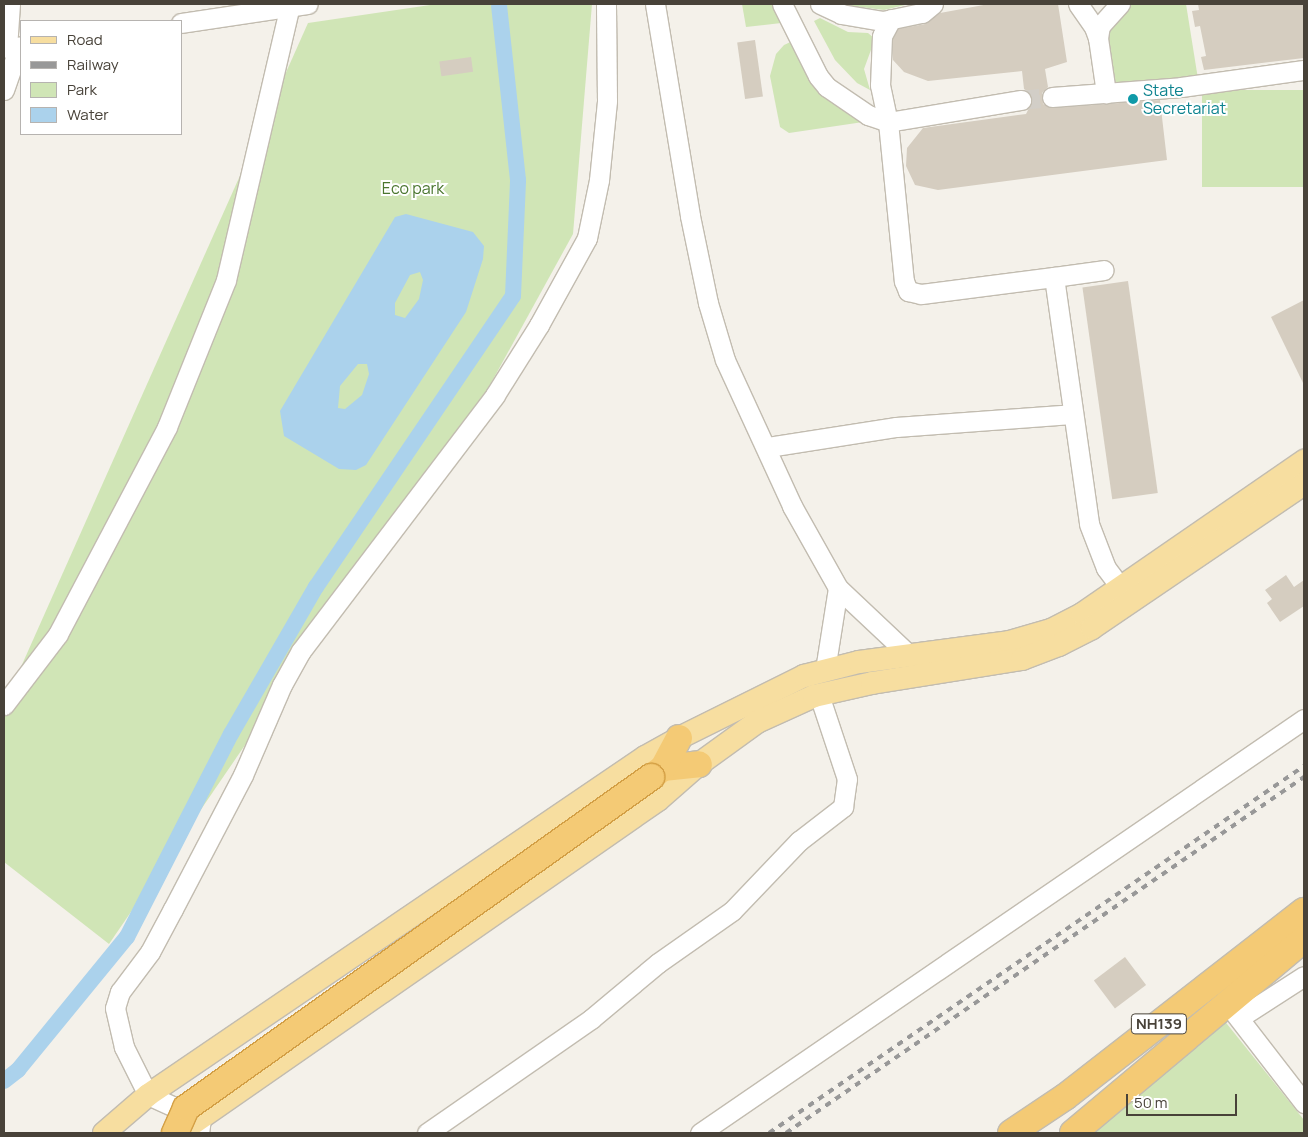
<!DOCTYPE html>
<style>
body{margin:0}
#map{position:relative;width:1308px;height:1137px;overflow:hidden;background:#f4f1ea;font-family:Manrope,sans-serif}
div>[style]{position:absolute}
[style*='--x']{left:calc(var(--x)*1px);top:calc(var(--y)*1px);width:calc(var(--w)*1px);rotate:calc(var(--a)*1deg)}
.green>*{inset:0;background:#d0e5b6;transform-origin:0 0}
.water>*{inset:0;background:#abd2ec}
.canal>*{height:16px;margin:-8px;padding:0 8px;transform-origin:8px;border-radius:8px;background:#abd2ec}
.building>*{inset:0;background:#d5cdc0;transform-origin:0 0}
.minor-tunnel>*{height:19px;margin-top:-9.5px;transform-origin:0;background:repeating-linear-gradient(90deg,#d2cec7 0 19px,transparent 0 28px)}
.roads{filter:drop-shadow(1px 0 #c2bcb0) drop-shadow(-1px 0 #c2bcb0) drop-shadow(0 1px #c2bcb0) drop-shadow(0 -1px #c2bcb0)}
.minor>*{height:19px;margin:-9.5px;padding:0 9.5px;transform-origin:9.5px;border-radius:9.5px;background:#fff}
.major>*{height:22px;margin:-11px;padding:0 11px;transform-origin:11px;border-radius:11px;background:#f7dea0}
.highway>*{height:26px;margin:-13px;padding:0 13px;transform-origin:13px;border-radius:13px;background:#f4ca75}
.rail>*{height:4px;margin-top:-2px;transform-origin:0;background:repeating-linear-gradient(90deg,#989898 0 6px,transparent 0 12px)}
.bridges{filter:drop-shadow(1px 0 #d39f45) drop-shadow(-1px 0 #d39f45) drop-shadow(0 1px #d39f45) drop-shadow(0 -1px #d39f45)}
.highway-bridge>*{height:26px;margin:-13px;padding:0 13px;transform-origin:13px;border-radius:13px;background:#f4ca75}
.dots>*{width:14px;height:14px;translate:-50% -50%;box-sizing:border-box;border:2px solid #fff;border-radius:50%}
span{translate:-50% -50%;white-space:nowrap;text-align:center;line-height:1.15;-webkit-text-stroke:4px #fff;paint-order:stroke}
.shield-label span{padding:1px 4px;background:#fff;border:1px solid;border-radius:4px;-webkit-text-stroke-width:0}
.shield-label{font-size:15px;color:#484239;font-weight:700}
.culture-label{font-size:16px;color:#0d838f}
.left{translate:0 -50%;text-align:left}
.park-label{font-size:16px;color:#4a762f}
.frame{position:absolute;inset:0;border:5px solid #484239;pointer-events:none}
.legend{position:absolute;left:20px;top:20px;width:162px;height:115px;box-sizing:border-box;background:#fff;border:1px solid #b6b3b0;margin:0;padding:6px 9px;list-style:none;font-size:15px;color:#484239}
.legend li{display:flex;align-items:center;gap:10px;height:25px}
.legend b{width:25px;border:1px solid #b6b3b0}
.scale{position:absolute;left:1126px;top:1094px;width:111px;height:22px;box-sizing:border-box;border:2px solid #484239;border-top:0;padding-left:6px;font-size:15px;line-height:18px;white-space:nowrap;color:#484239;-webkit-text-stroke:4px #fff;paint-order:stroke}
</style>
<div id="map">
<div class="green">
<div style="clip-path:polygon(437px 4px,592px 4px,573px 234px,485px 394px,109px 944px,4px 862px,4px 705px,308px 23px)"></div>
<div style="clip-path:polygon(742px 4px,781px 4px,790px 22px,746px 27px)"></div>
<div style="clip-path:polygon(837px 4px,909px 4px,884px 10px)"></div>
<div style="clip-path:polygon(1131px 4px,1186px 4px,1198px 79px,1116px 85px,1106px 30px)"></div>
<div style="clip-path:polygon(820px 18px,848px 32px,868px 33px,875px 39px,864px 69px,870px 90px,857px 83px,835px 60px,814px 21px)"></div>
<div style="clip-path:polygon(797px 39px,870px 121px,789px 133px,780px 127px,770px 76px,776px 54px,784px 45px)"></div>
<div style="left:1304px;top:90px;width:97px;height:102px;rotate:90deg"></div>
<div style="clip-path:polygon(1223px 1019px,1304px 1120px,1304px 1133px,1089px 1133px)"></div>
</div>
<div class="water">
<div style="clip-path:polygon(evenodd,406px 214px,473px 232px,484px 246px,483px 259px,466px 312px,366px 465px,356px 470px,339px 469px,284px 436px,280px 411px,395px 217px,406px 214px,420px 272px,423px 280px,419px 299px,405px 318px,395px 315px,395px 303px,410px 275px,420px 272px,406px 214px,358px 364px,367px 364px,369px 374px,362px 395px,345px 409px,338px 408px,340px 386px,358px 364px)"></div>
</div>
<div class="canal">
<div style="--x:4;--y:1081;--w:18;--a:-38"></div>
<div style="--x:18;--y:1070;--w:172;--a:-50.7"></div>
<div style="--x:127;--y:937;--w:228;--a:-62.9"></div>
<div style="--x:231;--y:734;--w:170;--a:-60"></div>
<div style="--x:316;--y:587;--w:351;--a:-55.9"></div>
<div style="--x:513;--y:296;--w:116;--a:-87.5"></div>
<div style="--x:518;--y:180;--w:175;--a:-96.2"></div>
</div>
<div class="building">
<div style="clip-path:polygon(989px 4px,1058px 4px,1067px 62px,1045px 69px,1048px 87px,1042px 93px,1043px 104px,1053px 108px,1160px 100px,1167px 160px,938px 190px,915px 185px,906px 166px,907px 148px,923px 128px,1026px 114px,1031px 104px,1030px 93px,1024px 89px,1022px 71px,928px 81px,904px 72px,893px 60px,893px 39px,898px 29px,925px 24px,940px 13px)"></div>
<div style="clip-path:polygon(1198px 4px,1304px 4px,1304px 58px,1204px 70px,1201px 57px,1206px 56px,1200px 26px,1195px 27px,1192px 11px,1199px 10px)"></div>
<div style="left:755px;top:40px;width:57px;height:18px;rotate:82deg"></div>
<div style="left:471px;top:57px;width:15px;height:32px;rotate:82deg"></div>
<div style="left:1128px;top:281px;width:214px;height:46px;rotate:82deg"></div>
<div style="clip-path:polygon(1304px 300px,1304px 385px,1271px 317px)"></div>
<div style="clip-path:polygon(1286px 575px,1294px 587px,1304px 580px,1304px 606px,1280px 622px,1267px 603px,1272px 599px,1265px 590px)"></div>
<div style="left:1125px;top:957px;width:35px;height:39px;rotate:53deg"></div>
</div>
<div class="minor-tunnel">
<div style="--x:1021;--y:100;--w:31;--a:-6"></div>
</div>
<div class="roads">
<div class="minor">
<div style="--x:655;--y:4;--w:215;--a:80.6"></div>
<div style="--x:690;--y:216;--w:89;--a:78.3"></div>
<div style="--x:708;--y:303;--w:59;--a:73.4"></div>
<div style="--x:725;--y:360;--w:161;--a:65.3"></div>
<div style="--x:792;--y:506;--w:94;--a:60.7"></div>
<div style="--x:838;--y:588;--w:98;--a:43.3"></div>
<div style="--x:782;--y:4;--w:80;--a:63.4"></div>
<div style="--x:818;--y:76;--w:14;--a:51"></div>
<div style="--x:827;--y:87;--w:50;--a:34.3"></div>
<div style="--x:868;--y:115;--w:21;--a:19"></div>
<div style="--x:888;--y:122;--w:135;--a:-9.4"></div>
<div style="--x:820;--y:4;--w:23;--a:25"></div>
<div style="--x:841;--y:14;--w:43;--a:9.5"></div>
<div style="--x:883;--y:21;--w:40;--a:-12"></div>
<div style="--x:922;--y:13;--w:14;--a:-39"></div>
<div style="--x:1078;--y:4;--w:28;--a:55"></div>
<div style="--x:1094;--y:27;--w:12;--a:70"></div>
<div style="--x:1098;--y:38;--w:56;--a:81.7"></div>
<div style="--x:891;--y:19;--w:19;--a:118"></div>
<div style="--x:882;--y:36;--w:49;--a:92.3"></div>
<div style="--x:880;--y:85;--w:38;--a:78"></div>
<div style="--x:888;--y:122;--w:160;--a:84.3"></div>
<div style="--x:904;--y:281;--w:11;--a:68"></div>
<div style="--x:908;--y:291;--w:13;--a:13"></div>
<div style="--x:921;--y:294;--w:134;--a:-7.3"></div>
<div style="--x:1054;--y:277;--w:249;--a:81.9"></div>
<div style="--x:1089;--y:524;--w:47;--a:68.9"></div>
<div style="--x:1106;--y:568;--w:25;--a:53"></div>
<div style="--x:181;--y:23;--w:128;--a:-8.5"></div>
<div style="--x:1098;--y:38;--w:12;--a:-81"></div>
<div style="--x:1100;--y:26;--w:30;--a:-48"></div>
<div style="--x:7;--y:48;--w:44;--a:-86.1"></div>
<div style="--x:4;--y:90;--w:46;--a:-70.8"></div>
<div style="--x:1052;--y:97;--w:129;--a:-4.4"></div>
<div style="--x:1181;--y:87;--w:124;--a:-7.9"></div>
<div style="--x:1054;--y:277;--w:50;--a:-8"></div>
<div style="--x:768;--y:447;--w:130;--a:-8.9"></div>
<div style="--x:896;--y:427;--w:176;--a:-4.2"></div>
<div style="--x:825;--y:670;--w:83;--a:-81"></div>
<div style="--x:4;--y:705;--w:89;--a:-52.7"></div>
<div style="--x:58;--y:634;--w:234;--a:-62.2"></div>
<div style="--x:167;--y:427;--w:158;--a:-68.1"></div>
<div style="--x:226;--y:280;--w:283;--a:-76.9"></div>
<div style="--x:1226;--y:1002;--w:128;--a:52.3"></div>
<div style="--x:1239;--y:1018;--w:77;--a:-32.9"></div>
<div style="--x:199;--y:1133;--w:14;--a:-82"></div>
<div style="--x:201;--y:1119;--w:58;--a:-155.6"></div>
<div style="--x:148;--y:1095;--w:54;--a:-116.6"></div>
<div style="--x:124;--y:1047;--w:40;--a:-103"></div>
<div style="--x:115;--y:1008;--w:17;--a:-73"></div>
<div style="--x:120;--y:992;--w:50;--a:-53.1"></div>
<div style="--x:150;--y:952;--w:49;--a:-61.9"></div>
<div style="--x:173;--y:909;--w:151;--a:-62.4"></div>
<div style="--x:243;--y:775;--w:98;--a:-66.6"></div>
<div style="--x:282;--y:685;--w:39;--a:-61"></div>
<div style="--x:301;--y:651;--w:321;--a:-52.8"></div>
<div style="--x:495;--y:395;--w:83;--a:-57.8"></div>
<div style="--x:539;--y:325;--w:99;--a:-61.1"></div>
<div style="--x:587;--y:238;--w:59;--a:-78.3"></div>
<div style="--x:599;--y:180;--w:79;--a:-84.2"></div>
<div style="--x:607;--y:101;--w:97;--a:-90.6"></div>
<div style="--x:427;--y:1133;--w:200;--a:-34.8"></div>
<div style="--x:591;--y:1019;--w:87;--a:-39.9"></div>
<div style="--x:658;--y:963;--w:90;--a:-35.1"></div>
<div style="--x:732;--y:911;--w:97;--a:-46.3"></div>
<div style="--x:799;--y:841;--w:56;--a:-37.7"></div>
<div style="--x:843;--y:807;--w:28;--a:-82"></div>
<div style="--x:847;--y:779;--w:89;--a:-108.4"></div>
<div style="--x:700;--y:1133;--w:732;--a:-34.43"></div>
</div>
<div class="major">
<div style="--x:104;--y:1133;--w:58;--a:-40.8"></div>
<div style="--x:148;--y:1095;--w:601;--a:-34.22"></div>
<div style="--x:645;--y:757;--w:39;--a:-29"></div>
<div style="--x:679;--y:738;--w:140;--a:-26.4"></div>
<div style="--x:804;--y:676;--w:57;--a:-14.3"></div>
<div style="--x:859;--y:662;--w:151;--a:-7.6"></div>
<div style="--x:1009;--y:642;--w:44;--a:-15.9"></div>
<div style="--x:1051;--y:630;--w:35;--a:-27"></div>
<div style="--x:1082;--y:614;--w:270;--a:-34.6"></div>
<div style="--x:179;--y:1133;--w:583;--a:-34.81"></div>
<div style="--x:658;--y:800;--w:55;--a:-41.3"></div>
<div style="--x:699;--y:764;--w:72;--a:-35.9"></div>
<div style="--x:757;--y:722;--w:63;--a:-24.5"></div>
<div style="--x:814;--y:696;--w:59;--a:-12.6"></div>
<div style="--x:872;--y:683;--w:152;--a:-9.1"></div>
<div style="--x:1022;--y:659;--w:40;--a:-21"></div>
<div style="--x:1059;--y:645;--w:37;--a:-27"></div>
<div style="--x:1092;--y:628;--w:256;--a:-34.2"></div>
</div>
<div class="highway">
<div style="--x:663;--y:768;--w:36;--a:-6"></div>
<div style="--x:651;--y:777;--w:15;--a:-37"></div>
<div style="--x:663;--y:768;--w:34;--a:-62"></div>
<div style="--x:1011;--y:1133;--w:65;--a:-33.7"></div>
<div style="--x:1065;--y:1097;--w:303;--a:-37.9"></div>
<div style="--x:1073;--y:1133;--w:302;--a:-40"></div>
</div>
</div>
<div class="rail">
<div style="--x:769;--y:1133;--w:649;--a:-34.45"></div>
<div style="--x:786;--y:1133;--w:629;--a:-34.5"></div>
</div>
<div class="bridges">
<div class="highway-bridge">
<div style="--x:175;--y:1133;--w:27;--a:-66"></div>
<div style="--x:186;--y:1108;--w:571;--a:-35.44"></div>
</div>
</div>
<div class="dots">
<div style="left:1133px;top:99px;background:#0f9aa8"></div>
</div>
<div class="shield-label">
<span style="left:1159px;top:1024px">NH139</span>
</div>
<div class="culture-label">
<span class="left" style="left:1143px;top:99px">State<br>Secretariat</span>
</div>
<div class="park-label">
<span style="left:413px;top:188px">Eco park</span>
</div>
<div class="frame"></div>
<ul class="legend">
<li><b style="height:6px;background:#f7dea0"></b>Road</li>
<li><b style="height:6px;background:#989898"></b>Railway</li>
<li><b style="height:14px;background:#d0e5b6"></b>Park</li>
<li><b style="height:14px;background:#abd2ec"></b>Water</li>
</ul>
<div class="scale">50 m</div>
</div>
